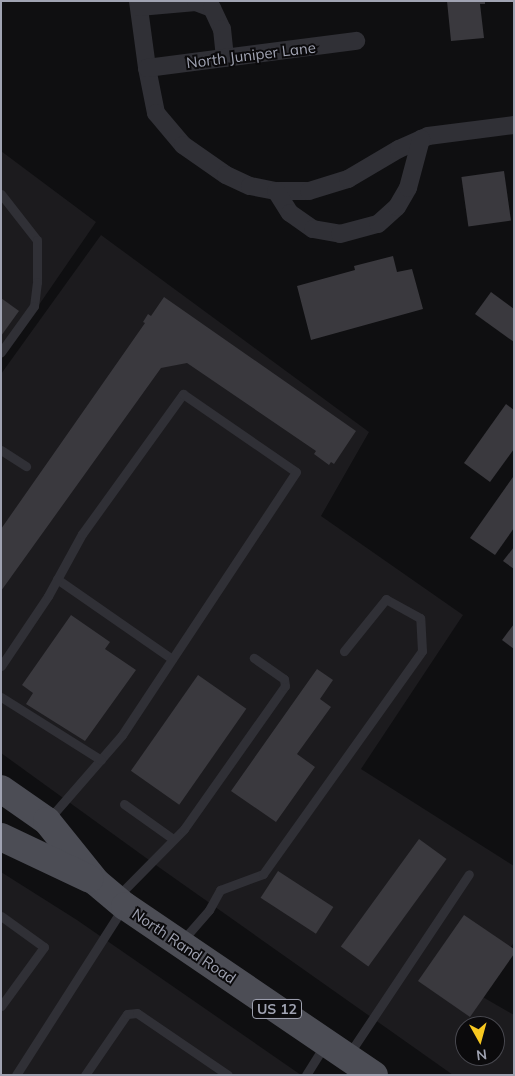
<!DOCTYPE html>
<style>
body{margin:0}
#map{position:relative;width:515px;height:1076px;overflow:hidden;background:#0f0f11;font-family:Mulish,sans-serif}
div>[style]{position:absolute}
[style*='--x']{left:calc(var(--x)*1px);top:calc(var(--y)*1px);width:calc(var(--w)*1px);rotate:calc(var(--a)*1deg)}
.built>*{inset:0;background:#1c1b1e}
.building>*{inset:0;background:#3a393e;transform-origin:0 0}
.service>*{height:9px;margin:-4.5px;padding:0 4.5px;transform-origin:4.5px;border-radius:4.5px;background:#303036}
.minor>*{height:18px;margin:-9px;padding:0 9px;transform-origin:9px;border-radius:9px;background:#303036}
.primary>*{height:28px;margin:-14px;padding:0 14px;transform-origin:14px;border-radius:14px;background:#4c4d55}
span{translate:-50% -50%;white-space:nowrap;text-align:center;line-height:1.15;-webkit-text-stroke:4px #0b0a0c;paint-order:stroke}
.shield-label span{padding:1px 4px;background:#0b0a0c;border:1px solid;border-radius:4px;-webkit-text-stroke-width:0}
.shield-label{font-size:14px;color:#a0a3b2;font-weight:700}
.street-label{font-size:15px;color:#a0a3b2}
.frame{position:absolute;inset:0;border:2px solid #a0a3b2;pointer-events:none}
.north{position:absolute;left:455px;top:1016px;width:50px;height:50px;box-sizing:border-box;background:#0b0a0c;border:1px solid #47474e;border-radius:50%;rotate:173deg;font-size:14px;font-weight:700;line-height:20px;text-align:center;color:#a0a3b2}
.north::after{content:'';display:block;margin:auto;width:18px;height:22px;background:#f8c820;clip-path:polygon(50% 0,100% 100%,50% 72%,0 100%)}
</style>
<div id="map">
<div class="built">
<div style="clip-path:polygon(1px 151px,96px 222px,1px 360px)"></div>
<div style="clip-path:polygon(evenodd,101px 235px,369px 432px,321px 516px,463px 615px,361px 769px,514px 866px,514px 942px,481px 996px,514px 1015px,514px 1075px,453px 1075px,160px 868px,1px 753px,1px 374px,101px 235px,465px 1026px,495px 1026px,495px 1056px,465px 1056px,465px 1026px)"></div>
<div style="clip-path:polygon(1px 872px,77px 920px,301px 1075px,1px 1075px)"></div>
</div>
<div class="building">
<div style="clip-path:polygon(447px 1px,485px 1px,485px 4px,480px 4px,484px 38px,451px 41px)"></div>
<div style="left:504px;top:171px;width:50px;height:43px;rotate:82deg"></div>
<div style="clip-path:polygon(393px 256px,397px 272px,412px 269px,423px 309px,311px 340px,297px 286px,355px 270px,354px 266px)"></div>
<div style="clip-path:polygon(491px 292px,514px 309px,514px 342px,475px 314px)"></div>
<div style="clip-path:polygon(164px 297px,356px 431px,334px 464px,331px 462px,329px 465px,314px 454px,316px 451px,187px 363px,161px 368px,1px 591px,1px 529px,145px 323px,143px 322px,148px 314px,151px 316px)"></div>
<div style="clip-path:polygon(1px 298px,19px 311px,1px 336px)"></div>
<div style="clip-path:polygon(506px 404px,514px 410px,514px 449px,490px 482px,464px 463px)"></div>
<div style="clip-path:polygon(513px 477px,514px 528px,495px 555px,470px 538px)"></div>
<div style="clip-path:polygon(514px 547px,514px 569px,503px 561px)"></div>
<div style="clip-path:polygon(71px 615px,110px 642px,105px 649px,136px 670px,85px 741px,26px 704px,33px 693px,22px 685px)"></div>
<div style="clip-path:polygon(514px 624px,514px 649px,502px 640px)"></div>
<div style="clip-path:polygon(317px 669px,333px 680px,320px 699px,331px 707px,297px 754px,315px 767px,276px 822px,231px 791px)"></div>
<div style="left:198px;top:675px;width:59px;height:117px;rotate:35deg"></div>
<div style="left:419px;top:839px;width:34px;height:133px;rotate:36deg"></div>
<div style="left:278px;top:871px;width:66px;height:32px;rotate:33deg"></div>
<div style="clip-path:polygon(464px 915px,514px 949px,514px 954px,470px 1017px,418px 981px)"></div>
</div>
<div class="service">
<div style="--x:1;--y:194;--w:58;--a:52"></div>
<div style="--x:37;--y:240;--w:42;--a:90"></div>
<div style="--x:37;--y:282;--w:24;--a:97"></div>
<div style="--x:34;--y:306;--w:57;--a:125.7"></div>
<div style="--x:1;--y:450;--w:30;--a:33"></div>
<div style="--x:57;--y:579;--w:140;--a:34.8"></div>
<div style="--x:1;--y:666;--w:84;--a:-56.1"></div>
<div style="--x:48;--y:596;--w:71;--a:-61.3"></div>
<div style="--x:82;--y:534;--w:173;--a:-54.2"></div>
<div style="--x:183;--y:394;--w:137;--a:34.6"></div>
<div style="--x:296;--y:472;--w:315;--a:123.5"></div>
<div style="--x:122;--y:735;--w:111;--a:131"></div>
<div style="--x:1;--y:697;--w:118;--a:32.2"></div>
<div style="--x:124;--y:804;--w:60;--a:35.5"></div>
<div style="--x:118;--y:896;--w:94;--a:-45.4"></div>
<div style="--x:184;--y:829;--w:175;--a:-54.8"></div>
<div style="--x:285;--y:686;--w:7;--a:-98"></div>
<div style="--x:284;--y:679;--w:37;--a:-145"></div>
<div style="--x:1;--y:916;--w:53;--a:35.8"></div>
<div style="--x:44;--y:947;--w:73;--a:126.1"></div>
<div style="--x:182;--y:941;--w:41;--a:-48.9"></div>
<div style="--x:209;--y:910;--w:23;--a:-61"></div>
<div style="--x:220;--y:890;--w:46;--a:-20.4"></div>
<div style="--x:263;--y:874;--w:274;--a:-54.5"></div>
<div style="--x:422;--y:651;--w:33;--a:-93"></div>
<div style="--x:420;--y:618;--w:39;--a:-151"></div>
<div style="--x:386;--y:599;--w:67;--a:128.9"></div>
<div style="--x:349;--y:1054;--w:216;--a:-56.3"></div>
<div style="--x:16;--y:1075;--w:197;--a:-57.4"></div>
<div style="--x:85;--y:1075;--w:74;--a:-55.5"></div>
<div style="--x:127;--y:1014;--w:10;--a:-6"></div>
<div style="--x:137;--y:1013;--w:110;--a:34.3"></div>
<div style="--x:306;--y:1075;--w:36;--a:-58"></div>
</div>
<div class="minor">
<div style="--x:138;--y:1;--w:68;--a:82.3"></div>
<div style="--x:147;--y:68;--w:46;--a:78.7"></div>
<div style="--x:156;--y:113;--w:42;--a:49.8"></div>
<div style="--x:183;--y:145;--w:52;--a:34.9"></div>
<div style="--x:226;--y:175;--w:26;--a:25"></div>
<div style="--x:250;--y:186;--w:26;--a:11"></div>
<div style="--x:276;--y:191;--w:33;--a:0"></div>
<div style="--x:309;--y:191;--w:41;--a:-17.1"></div>
<div style="--x:348;--y:179;--w:59;--a:-30.5"></div>
<div style="--x:399;--y:149;--w:32;--a:-24"></div>
<div style="--x:428;--y:136;--w:87;--a:-7.3"></div>
<div style="--x:139;--y:7;--w:57;--a:-5"></div>
<div style="--x:196;--y:2;--w:17;--a:21"></div>
<div style="--x:212;--y:8;--w:23;--a:65"></div>
<div style="--x:222;--y:29;--w:29;--a:84"></div>
<div style="--x:147;--y:68;--w:211;--a:-7.4"></div>
<div style="--x:276;--y:191;--w:26;--a:58"></div>
<div style="--x:290;--y:213;--w:28;--a:35"></div>
<div style="--x:313;--y:229;--w:27;--a:10"></div>
<div style="--x:340;--y:234;--w:39;--a:-15"></div>
<div style="--x:378;--y:224;--w:25;--a:-42"></div>
<div style="--x:397;--y:207;--w:22;--a:-60"></div>
<div style="--x:408;--y:188;--w:51;--a:-75.1"></div>
</div>
<div class="primary">
<div style="--x:1;--y:789;--w:56;--a:34.8"></div>
<div style="--x:47;--y:821;--w:78;--a:51.2"></div>
<div style="--x:96;--y:882;--w:38;--a:40"></div>
<div style="--x:125;--y:906;--w:301;--a:34.2"></div>
<div style="--x:1;--y:837;--w:98;--a:25.3"></div>
</div>
<div class="shield-label">
<span style="left:277px;top:1009px">US 12</span>
</div>
<div class="street-label">
<span style="left:251px;top:55px;rotate:-7deg">North Juniper Lane</span>
<span style="left:184px;top:946px;rotate:34deg">North Rand Road</span>
</div>
<div class="frame"></div>
<div class="north">N</div>
</div>
